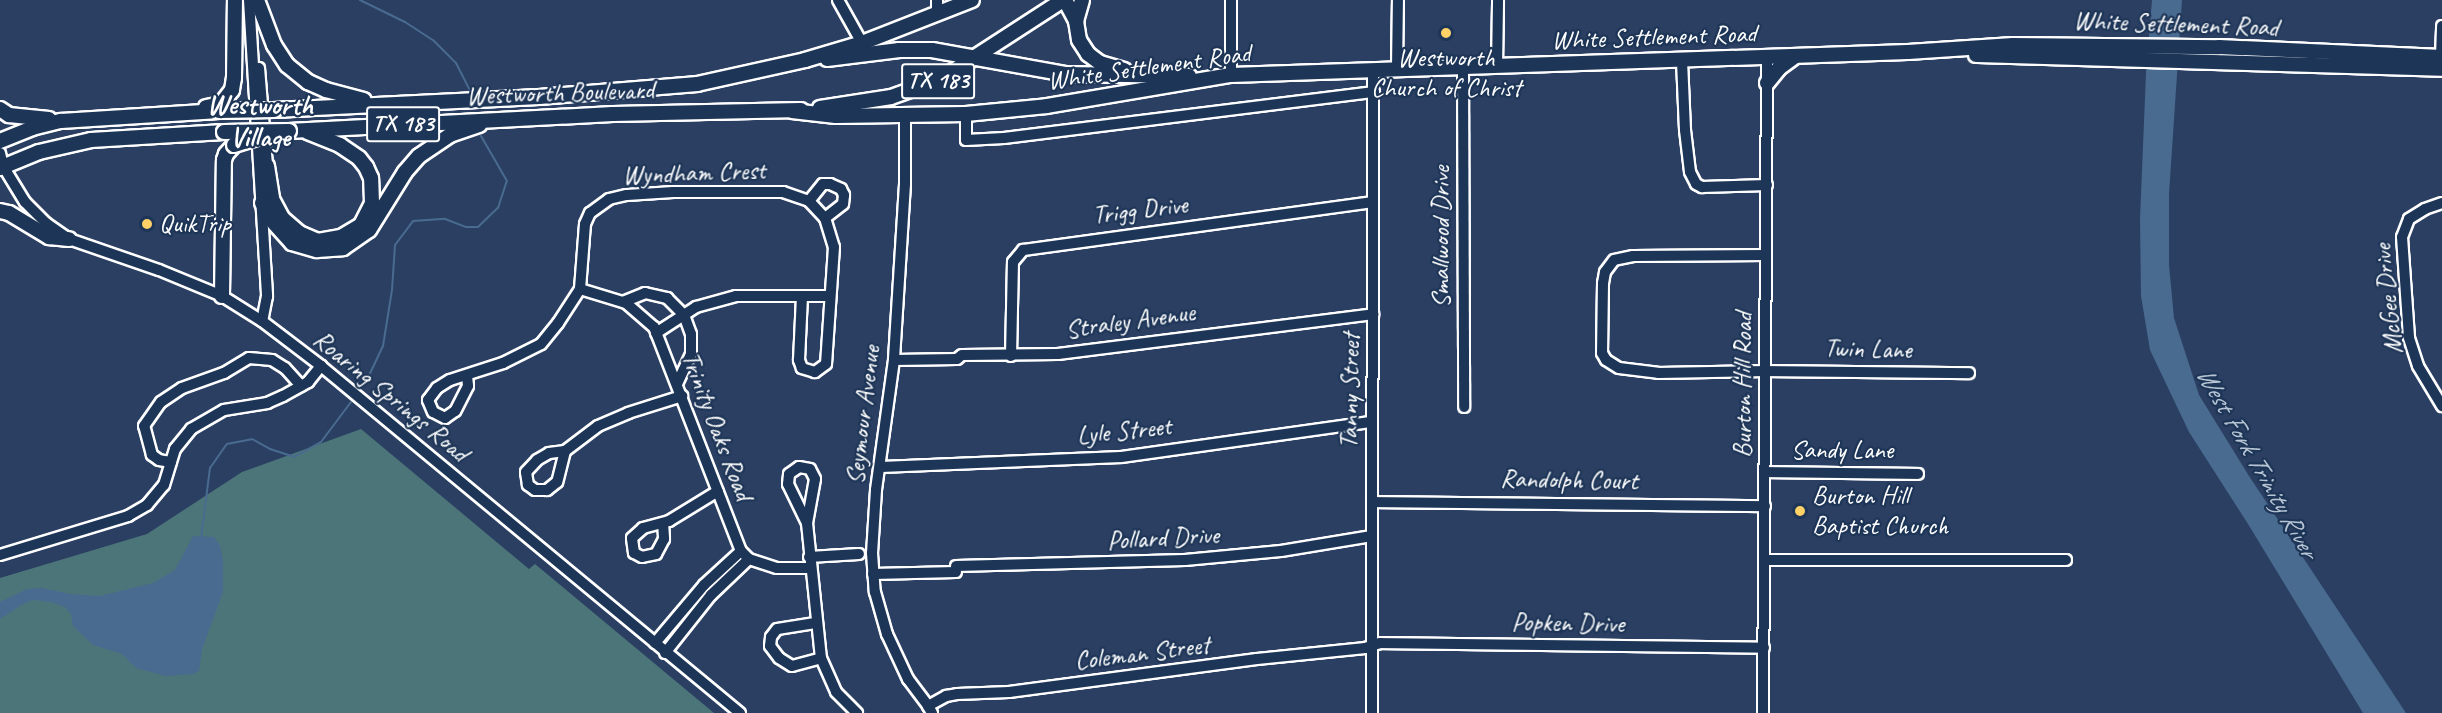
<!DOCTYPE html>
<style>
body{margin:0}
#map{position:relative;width:2442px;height:713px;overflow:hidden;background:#2b3f62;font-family:Caveat,sans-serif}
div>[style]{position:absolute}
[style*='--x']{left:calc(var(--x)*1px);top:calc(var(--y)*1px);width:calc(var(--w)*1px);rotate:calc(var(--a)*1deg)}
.green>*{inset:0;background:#4c757a}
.water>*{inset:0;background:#496b90}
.stream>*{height:2px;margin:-1px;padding:0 1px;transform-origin:1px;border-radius:1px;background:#496b90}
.roads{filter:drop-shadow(2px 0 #fff) drop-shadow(-2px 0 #fff) drop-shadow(0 2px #fff) drop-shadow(0 -2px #fff)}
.minor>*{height:10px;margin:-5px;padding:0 5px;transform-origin:5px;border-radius:5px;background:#1d3557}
.major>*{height:14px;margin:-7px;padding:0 7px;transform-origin:7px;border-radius:7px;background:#1d3557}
.bridges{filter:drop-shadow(2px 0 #fff) drop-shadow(-2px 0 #fff) drop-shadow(0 2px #fff) drop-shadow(0 -2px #fff)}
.major-bridge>*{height:14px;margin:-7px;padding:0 7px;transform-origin:7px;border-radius:7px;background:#1d3557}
.dots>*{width:16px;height:16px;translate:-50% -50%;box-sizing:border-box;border:3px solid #1d3557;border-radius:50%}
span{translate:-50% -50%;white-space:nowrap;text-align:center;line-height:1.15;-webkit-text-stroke:4.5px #1d3557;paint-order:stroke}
.shield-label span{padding:2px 4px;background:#1d3557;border:2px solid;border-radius:4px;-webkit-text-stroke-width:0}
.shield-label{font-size:24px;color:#fff;font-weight:700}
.street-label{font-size:26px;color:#fff}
.poi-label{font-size:26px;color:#fff}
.left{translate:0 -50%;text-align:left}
.water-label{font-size:27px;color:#b6c4d3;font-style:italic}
.quarter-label{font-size:28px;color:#fff;font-weight:700}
</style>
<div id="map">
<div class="green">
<div style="clip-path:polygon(361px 429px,529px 569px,535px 564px,714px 713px,0 713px,0 578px,147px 534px,242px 472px)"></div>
</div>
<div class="water">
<div style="clip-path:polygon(2152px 0,2182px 0,2169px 194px,2169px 265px,2174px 318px,2199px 395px,2249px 476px,2406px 713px,2363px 713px,2248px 524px,2189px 432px,2150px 350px,2141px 296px,2140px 219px,2146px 73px)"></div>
<div style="clip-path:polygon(193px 536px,214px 537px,220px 546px,223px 560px,223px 592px,202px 649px,199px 671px,193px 674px,166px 676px,136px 668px,122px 654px,93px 645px,73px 626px,71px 614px,65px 607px,51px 602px,33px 600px,21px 605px,0 619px,0 602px,27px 589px,42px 588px,70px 594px,100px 596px,153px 583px,175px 570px)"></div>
</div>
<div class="stream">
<div style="--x:360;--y:0;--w:50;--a:26.1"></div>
<div style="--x:405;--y:22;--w:33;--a:33"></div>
<div style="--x:433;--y:40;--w:33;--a:45"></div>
<div style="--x:456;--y:63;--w:31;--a:63"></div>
<div style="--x:365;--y:384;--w:42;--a:-64.7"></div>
<div style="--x:383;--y:346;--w:57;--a:-80.9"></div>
<div style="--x:392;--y:290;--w:45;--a:-86.2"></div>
<div style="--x:395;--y:245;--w:30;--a:-53"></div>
<div style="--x:413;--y:221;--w:32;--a:-4"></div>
<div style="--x:445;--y:219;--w:22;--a:21"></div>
<div style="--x:466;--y:227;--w:12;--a:0"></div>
<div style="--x:478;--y:227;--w:28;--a:-44"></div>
<div style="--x:498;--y:208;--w:28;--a:-72"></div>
<div style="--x:507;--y:181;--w:52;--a:-120"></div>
<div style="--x:201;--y:538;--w:71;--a:-82.7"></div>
<div style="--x:210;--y:468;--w:29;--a:-55"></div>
<div style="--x:227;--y:444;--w:25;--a:-11"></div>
<div style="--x:252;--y:439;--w:21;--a:29"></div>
<div style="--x:270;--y:449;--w:25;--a:18"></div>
<div style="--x:294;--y:457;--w:31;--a:-29"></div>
<div style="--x:321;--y:442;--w:50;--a:-53.1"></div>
</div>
<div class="roads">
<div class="minor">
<div style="--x:249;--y:0;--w:297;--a:86.5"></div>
<div style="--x:267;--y:296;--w:25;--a:101"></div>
<div style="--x:838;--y:0;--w:49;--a:60.8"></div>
<div style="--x:937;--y:0;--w:15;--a:90"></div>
<div style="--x:1231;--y:0;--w:75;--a:90"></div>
<div style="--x:2441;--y:57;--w:31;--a:-88"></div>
<div style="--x:1682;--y:61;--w:69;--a:87.5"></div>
<div style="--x:1685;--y:130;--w:42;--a:83.2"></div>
<div style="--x:1690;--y:172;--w:13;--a:63"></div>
<div style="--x:1696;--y:184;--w:7;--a:27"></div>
<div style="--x:1702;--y:187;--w:65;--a:-1.8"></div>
<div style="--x:1497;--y:67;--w:67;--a:-89.1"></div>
<div style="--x:259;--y:68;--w:98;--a:85.3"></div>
<div style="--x:1397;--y:68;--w:68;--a:-89.2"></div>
<div style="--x:1463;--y:68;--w:339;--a:89.8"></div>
<div style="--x:966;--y:114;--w:26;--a:90"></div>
<div style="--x:966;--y:140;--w:38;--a:-3"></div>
<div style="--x:1004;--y:138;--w:373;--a:-7.1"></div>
<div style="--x:905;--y:116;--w:68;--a:90"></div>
<div style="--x:905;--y:184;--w:176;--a:93.6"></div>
<div style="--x:894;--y:360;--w:131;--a:97.9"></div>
<div style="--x:876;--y:490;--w:63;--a:93.6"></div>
<div style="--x:872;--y:553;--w:39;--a:86"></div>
<div style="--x:875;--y:592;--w:44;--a:74.1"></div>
<div style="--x:887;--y:634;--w:50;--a:65"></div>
<div style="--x:908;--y:679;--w:34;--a:53"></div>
<div style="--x:0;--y:153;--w:13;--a:77"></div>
<div style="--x:3;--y:166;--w:42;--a:58.6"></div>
<div style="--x:25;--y:202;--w:30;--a:45"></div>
<div style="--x:46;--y:223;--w:28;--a:35"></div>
<div style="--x:69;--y:239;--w:95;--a:19"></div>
<div style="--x:159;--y:270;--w:68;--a:22.4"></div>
<div style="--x:222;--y:296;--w:47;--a:32"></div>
<div style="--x:262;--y:321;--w:74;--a:37.3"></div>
<div style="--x:321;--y:366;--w:544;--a:39.63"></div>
<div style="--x:809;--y:201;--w:22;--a:-51"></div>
<div style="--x:823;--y:184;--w:7;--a:0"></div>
<div style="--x:830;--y:184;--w:12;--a:24"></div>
<div style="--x:841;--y:189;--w:7;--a:63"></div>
<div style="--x:844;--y:195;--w:9;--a:96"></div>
<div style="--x:843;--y:204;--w:23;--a:142"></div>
<div style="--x:2442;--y:203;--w:18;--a:161"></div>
<div style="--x:2425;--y:209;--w:19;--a:148"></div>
<div style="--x:2409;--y:219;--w:19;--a:111"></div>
<div style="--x:2402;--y:237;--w:101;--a:86"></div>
<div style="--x:2409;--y:338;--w:29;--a:72"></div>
<div style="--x:2418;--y:366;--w:47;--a:59"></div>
<div style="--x:1766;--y:255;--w:133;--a:179.6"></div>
<div style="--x:1633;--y:256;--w:19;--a:168"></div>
<div style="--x:1614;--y:260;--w:15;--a:127"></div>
<div style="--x:1605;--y:272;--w:11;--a:100"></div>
<div style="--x:1603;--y:283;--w:70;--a:90.8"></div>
<div style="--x:1602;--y:353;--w:8;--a:60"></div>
<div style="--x:1606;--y:360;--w:15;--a:32"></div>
<div style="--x:1619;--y:368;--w:39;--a:7"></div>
<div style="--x:1658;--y:373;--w:108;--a:-1.1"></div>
<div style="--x:1766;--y:371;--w:203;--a:0.6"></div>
<div style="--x:580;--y:289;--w:48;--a:16.9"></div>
<div style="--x:626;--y:303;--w:37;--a:41"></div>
<div style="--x:654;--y:327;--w:240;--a:68.8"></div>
<div style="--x:741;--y:551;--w:11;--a:45"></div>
<div style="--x:749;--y:559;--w:29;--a:18"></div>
<div style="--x:777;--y:568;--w:33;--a:0"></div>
<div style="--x:623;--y:302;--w:24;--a:-22"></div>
<div style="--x:645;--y:293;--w:23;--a:13"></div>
<div style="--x:667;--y:298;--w:24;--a:45"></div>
<div style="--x:684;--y:315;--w:20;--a:70"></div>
<div style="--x:691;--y:334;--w:20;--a:90"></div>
<div style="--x:691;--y:354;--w:33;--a:115"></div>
<div style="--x:656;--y:333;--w:48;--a:-33"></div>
<div style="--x:696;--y:307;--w:41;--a:-15.4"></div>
<div style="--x:736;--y:296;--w:94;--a:0"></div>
<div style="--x:1011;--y:356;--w:94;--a:-88.8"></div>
<div style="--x:1013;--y:262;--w:16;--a:-50"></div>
<div style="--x:1023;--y:250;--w:352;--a:-7.8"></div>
<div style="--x:894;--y:360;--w:63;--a:-0.9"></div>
<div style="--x:957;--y:359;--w:6;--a:-39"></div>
<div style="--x:962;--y:355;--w:96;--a:-0.6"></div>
<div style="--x:1058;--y:354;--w:318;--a:-7.2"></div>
<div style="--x:467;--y:376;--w:10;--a:84"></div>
<div style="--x:468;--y:386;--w:28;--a:117"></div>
<div style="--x:455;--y:411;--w:12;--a:145"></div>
<div style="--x:445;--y:418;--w:13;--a:-153"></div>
<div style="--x:433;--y:412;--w:13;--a:-113"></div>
<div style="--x:428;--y:400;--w:15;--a:-53"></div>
<div style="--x:437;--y:388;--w:15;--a:-32"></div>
<div style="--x:450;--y:380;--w:56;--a:-17.8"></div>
<div style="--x:503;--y:363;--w:42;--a:-26.6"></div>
<div style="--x:541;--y:344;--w:27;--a:-51"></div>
<div style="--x:558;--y:323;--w:40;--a:-57.1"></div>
<div style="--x:580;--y:289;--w:65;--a:-85.6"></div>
<div style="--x:585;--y:224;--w:12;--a:-66"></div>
<div style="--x:590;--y:213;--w:24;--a:-36"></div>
<div style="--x:609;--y:199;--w:18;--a:-13"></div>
<div style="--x:627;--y:195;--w:46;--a:-3.7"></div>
<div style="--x:673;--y:192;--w:110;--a:0"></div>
<div style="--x:783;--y:192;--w:28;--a:19"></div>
<div style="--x:809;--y:201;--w:23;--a:47"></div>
<div style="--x:825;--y:218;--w:30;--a:73"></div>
<div style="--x:834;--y:247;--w:117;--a:93.9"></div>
<div style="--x:826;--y:364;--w:14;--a:144"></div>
<div style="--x:815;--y:372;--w:14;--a:-163"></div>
<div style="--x:802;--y:368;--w:9;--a:-111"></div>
<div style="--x:799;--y:360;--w:63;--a:-87.3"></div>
<div style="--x:565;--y:451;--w:32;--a:104"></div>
<div style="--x:557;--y:482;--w:13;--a:141"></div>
<div style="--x:547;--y:490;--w:12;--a:180"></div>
<div style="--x:535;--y:490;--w:9;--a:-144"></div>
<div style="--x:528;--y:485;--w:13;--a:-99"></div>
<div style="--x:526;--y:472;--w:16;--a:-47"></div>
<div style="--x:537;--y:460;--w:14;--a:-30"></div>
<div style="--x:549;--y:453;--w:16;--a:-7"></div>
<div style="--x:565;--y:451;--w:41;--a:-37.1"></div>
<div style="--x:598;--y:426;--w:33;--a:-23"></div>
<div style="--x:628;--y:413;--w:57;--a:-17.5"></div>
<div style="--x:171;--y:462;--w:12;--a:-171"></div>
<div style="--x:159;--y:460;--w:9;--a:-144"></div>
<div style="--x:152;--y:455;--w:30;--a:-105"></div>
<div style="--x:144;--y:426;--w:29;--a:-55"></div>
<div style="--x:161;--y:402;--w:25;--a:-34"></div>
<div style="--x:182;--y:388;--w:45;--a:-19.7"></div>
<div style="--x:224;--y:373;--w:29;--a:-31"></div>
<div style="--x:249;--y:358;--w:23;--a:5"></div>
<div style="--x:272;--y:360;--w:15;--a:32"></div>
<div style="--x:285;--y:368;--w:24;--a:48"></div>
<div style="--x:881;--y:467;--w:240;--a:-2.4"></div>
<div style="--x:1121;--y:457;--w:252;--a:-8"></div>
<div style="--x:1765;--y:472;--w:153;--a:0.7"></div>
<div style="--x:1372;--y:502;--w:393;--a:0.6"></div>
<div style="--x:663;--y:523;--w:16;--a:86"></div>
<div style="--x:664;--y:539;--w:17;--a:118"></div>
<div style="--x:656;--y:554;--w:14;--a:168"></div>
<div style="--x:642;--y:557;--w:9;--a:-153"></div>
<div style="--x:634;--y:553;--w:15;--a:-98"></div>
<div style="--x:632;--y:538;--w:15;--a:-42"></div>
<div style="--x:643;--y:528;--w:27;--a:-15"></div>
<div style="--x:669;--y:521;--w:57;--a:-31.5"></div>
<div style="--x:807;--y:523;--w:43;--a:-116"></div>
<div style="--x:788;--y:484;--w:10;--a:-84"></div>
<div style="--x:789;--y:474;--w:12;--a:-35"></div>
<div style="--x:799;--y:467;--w:11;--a:10"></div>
<div style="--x:810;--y:469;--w:11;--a:63"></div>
<div style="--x:815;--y:479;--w:45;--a:100.3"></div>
<div style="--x:807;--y:523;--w:136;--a:84.1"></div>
<div style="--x:821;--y:658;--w:37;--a:66"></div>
<div style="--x:836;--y:692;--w:30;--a:45"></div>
<div style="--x:0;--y:555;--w:134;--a:-16.9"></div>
<div style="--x:128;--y:516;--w:22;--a:-30"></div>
<div style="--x:147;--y:505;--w:26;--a:-50"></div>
<div style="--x:164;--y:485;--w:38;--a:-73"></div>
<div style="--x:175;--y:449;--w:26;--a:-51"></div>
<div style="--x:191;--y:429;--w:38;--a:-30"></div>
<div style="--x:224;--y:410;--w:44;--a:-9.2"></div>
<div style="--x:267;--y:403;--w:17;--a:-24"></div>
<div style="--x:283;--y:396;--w:29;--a:-29"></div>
<div style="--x:308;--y:382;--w:21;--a:-51"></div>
<div style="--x:809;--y:557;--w:50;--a:-3.4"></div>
<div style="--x:1765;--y:560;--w:301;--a:0"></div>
<div style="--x:956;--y:566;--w:229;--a:-1.5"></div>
<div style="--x:1185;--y:560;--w:96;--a:-5.4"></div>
<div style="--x:1281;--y:551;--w:92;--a:-9.4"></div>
<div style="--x:873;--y:574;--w:83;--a:-1.4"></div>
<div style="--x:815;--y:623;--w:38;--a:171"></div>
<div style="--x:777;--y:629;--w:10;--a:127"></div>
<div style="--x:771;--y:637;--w:9;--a:96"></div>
<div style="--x:770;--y:646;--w:15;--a:53"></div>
<div style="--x:779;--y:658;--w:15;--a:32"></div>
<div style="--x:792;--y:666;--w:30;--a:-15"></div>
<div style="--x:655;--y:643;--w:76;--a:-49.8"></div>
<div style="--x:704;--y:585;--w:50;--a:-42.6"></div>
<div style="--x:665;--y:653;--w:74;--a:-51.6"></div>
<div style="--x:711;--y:595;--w:52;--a:-43.5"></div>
<div style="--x:932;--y:713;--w:8;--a:-120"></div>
<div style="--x:928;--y:706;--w:21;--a:-29"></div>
<div style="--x:946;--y:696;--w:11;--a:-10"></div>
<div style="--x:957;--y:694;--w:52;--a:-2.2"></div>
<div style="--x:1009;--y:692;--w:250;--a:-7.6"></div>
<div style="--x:1257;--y:659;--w:109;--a:-5.8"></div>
<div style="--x:1365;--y:648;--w:16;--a:-18"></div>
<div style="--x:1380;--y:643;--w:384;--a:0.7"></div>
<div style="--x:1372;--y:713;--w:643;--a:-89.91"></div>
<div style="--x:1763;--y:713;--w:655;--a:-89.65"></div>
</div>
<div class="major">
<div style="--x:257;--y:0;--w:48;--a:69.3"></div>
<div style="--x:274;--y:45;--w:24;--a:57"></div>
<div style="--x:287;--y:65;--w:27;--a:39"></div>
<div style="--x:308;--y:82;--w:20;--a:24"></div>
<div style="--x:326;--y:90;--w:39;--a:15"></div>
<div style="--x:1065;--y:0;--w:24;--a:62"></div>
<div style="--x:1076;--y:21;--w:19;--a:81"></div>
<div style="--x:1079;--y:40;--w:17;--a:57"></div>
<div style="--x:1088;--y:54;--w:15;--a:37"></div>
<div style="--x:1100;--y:63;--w:25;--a:16"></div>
<div style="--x:1076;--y:21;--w:22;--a:-74"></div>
<div style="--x:1976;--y:55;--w:466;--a:1.7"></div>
<div style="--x:827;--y:59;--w:73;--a:-7.1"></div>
<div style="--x:899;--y:50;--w:33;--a:0"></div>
<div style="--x:932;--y:50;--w:135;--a:10.2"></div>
<div style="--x:1065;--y:74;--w:124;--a:0.9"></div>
<div style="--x:1767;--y:83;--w:19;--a:-51"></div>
<div style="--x:1779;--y:68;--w:19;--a:-36"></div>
<div style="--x:206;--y:107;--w:15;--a:-11"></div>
<div style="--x:221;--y:104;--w:18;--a:-52"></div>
<div style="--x:232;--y:90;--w:12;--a:-81"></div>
<div style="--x:234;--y:78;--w:78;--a:-89.3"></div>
<div style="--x:820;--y:108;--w:72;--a:-8.8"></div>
<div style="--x:891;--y:97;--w:53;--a:-19.8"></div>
<div style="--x:941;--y:79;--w:145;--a:-32.9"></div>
<div style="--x:0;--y:109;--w:11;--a:34"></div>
<div style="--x:9;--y:115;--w:40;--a:5.7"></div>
<div style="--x:274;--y:110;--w:265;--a:-2.8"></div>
<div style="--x:539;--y:97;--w:159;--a:-4.7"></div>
<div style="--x:697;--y:84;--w:111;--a:-12.5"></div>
<div style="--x:805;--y:60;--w:59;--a:-16.6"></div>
<div style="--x:862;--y:43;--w:118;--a:-21.4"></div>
<div style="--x:792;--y:111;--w:44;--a:6.5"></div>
<div style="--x:836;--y:116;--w:130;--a:-0.9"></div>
<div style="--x:966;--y:114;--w:81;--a:-5.6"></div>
<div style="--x:1047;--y:106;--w:187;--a:-9.6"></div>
<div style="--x:1231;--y:75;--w:677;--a:-1.95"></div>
<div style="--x:1908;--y:52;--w:105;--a:-3.8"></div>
<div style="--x:2013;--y:45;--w:206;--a:0.6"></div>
<div style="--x:2219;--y:47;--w:223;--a:2.6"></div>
<div style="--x:289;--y:131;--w:324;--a:-3"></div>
<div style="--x:613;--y:114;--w:188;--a:-1.2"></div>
<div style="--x:0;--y:141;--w:35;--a:-22"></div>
<div style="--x:32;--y:128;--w:30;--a:-14"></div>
<div style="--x:61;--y:121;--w:158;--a:-3.6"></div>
<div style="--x:267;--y:166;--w:33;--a:81"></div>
<div style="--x:272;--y:199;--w:21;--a:62"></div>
<div style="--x:282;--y:218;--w:23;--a:41"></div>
<div style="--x:299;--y:233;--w:21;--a:23"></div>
<div style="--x:318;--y:241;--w:23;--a:-10"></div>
<div style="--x:341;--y:237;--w:23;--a:-31"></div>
<div style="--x:361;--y:225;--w:25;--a:-63"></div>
<div style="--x:372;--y:203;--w:25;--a:-92"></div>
<div style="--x:371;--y:178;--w:12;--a:-114"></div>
<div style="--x:366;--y:167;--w:11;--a:-128"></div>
<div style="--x:359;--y:158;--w:23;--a:-146"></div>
<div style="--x:340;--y:145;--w:35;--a:-158"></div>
<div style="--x:0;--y:168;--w:42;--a:-22.3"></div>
<div style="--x:39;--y:152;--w:53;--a:-13"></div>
<div style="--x:91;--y:140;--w:133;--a:-3.4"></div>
<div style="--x:262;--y:203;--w:23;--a:59"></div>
<div style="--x:274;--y:223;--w:27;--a:48"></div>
<div style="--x:292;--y:243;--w:26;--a:16"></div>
<div style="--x:317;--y:250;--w:26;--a:-4"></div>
<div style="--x:343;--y:248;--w:32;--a:-35"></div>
<div style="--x:369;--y:230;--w:68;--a:-58.2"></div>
<div style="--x:405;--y:172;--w:21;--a:-49"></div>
<div style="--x:419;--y:156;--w:37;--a:-34"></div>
<div style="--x:450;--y:135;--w:31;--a:-19"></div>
<div style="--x:0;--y:211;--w:9;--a:13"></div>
<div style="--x:9;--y:213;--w:47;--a:31"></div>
<div style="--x:49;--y:237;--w:20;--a:6"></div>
<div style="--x:222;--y:296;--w:136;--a:-89.2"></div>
<div style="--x:224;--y:160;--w:6;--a:-72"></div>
<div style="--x:226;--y:154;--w:12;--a:-48"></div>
</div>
</div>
<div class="bridges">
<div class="major-bridge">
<div style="--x:219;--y:111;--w:55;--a:-1"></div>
<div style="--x:224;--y:132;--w:65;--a:-0.9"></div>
<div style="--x:234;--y:145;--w:28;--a:-17"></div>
</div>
</div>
<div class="dots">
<div style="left:1446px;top:33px;background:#ffd166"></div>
<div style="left:147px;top:224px;background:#ffd166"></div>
<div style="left:1800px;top:511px;background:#ffd166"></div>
</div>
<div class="shield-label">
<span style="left:938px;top:81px">TX 183</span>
<span style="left:403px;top:124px">TX 183</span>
</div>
<div class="street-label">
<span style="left:2176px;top:24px;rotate:2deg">White Settlement Road</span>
<span style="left:1654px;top:37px;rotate:-2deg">White Settlement Road</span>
<span style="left:1149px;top:67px;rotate:-8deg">White Settlement Road</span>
<span style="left:560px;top:93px;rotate:-2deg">Westworth Boulevard</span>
<span style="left:694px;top:173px;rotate:-2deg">Wyndham Crest</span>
<span style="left:1140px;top:210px;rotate:-7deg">Trigg Drive</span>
<span style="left:1441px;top:237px;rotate:-90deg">Smallwood Drive</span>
<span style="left:2388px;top:299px;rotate:-96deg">McGee Drive</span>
<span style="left:1130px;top:321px;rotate:-8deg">Straley Avenue</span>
<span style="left:1868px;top:349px;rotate:1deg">Twin Lane</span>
<span style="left:1743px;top:385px;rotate:-90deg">Burton Hill Road</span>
<span style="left:1350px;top:391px;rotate:-89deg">Tanny Street</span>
<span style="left:391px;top:396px;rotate:39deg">Roaring Springs Road</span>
<span style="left:863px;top:415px;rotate:-83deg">Seymour Avenue</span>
<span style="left:717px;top:426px;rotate:69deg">Trinity Oaks Road</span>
<span style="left:1124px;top:431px;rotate:-6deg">Lyle Street</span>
<span style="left:1842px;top:450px">Sandy Lane</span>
<span style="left:1569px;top:480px;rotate:1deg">Randolph Court</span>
<span style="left:1163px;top:538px;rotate:-3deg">Pollard Drive</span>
<span style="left:1568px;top:623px;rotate:1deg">Popken Drive</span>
<span style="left:1142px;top:653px;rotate:-7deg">Coleman Street</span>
</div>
<div class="poi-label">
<span style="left:1446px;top:73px">Westworth<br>Church of Christ</span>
<span class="left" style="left:159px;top:224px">QuikTrip</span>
<span class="left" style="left:1812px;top:511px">Burton Hill<br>Baptist Church</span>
</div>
<div class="water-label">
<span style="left:2257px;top:462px;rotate:60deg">West Fork Trinity River</span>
</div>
<div class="quarter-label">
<span style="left:260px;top:121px">Westworth<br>Village</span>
</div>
</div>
